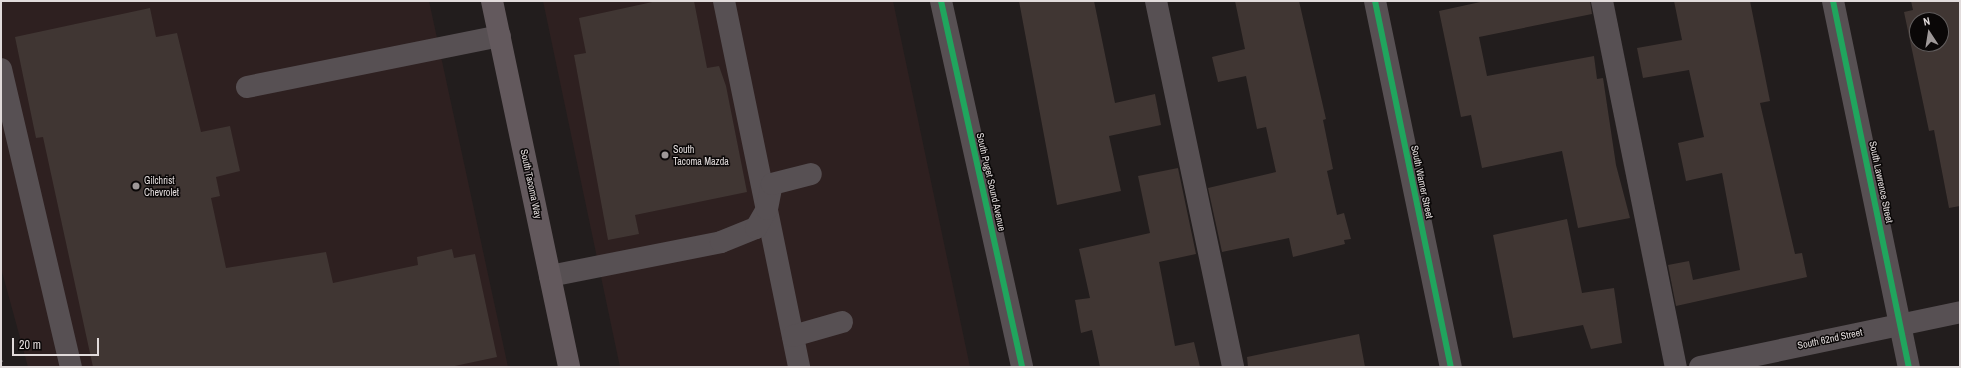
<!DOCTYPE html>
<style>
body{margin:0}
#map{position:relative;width:1961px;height:368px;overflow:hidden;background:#221d1d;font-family:"Archivo Narrow",sans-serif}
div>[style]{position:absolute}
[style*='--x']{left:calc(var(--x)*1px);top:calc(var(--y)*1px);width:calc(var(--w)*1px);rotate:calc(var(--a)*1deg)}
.built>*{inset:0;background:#2e2020}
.building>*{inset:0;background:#403633}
.minor>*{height:22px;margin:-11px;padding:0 11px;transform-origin:11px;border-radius:11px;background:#575053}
.major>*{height:22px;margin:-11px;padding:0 11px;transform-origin:11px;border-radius:11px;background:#63595d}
.rail>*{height:3px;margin-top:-1.5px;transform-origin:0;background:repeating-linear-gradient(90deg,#615b5d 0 2px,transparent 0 6px)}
.cycleway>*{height:6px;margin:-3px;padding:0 3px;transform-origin:3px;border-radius:3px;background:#20a55d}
.dots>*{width:11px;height:11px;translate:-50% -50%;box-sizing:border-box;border:2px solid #0a0707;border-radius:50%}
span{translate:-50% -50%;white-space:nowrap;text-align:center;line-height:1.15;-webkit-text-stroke:3px #0a0707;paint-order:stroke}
.poi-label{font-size:10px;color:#e1dbdb}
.left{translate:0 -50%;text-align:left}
.street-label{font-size:10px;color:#e1dbdb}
.frame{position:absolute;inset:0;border:2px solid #e1dbdb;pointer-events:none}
.north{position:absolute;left:1909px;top:12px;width:40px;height:40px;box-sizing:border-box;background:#0a0707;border:1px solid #605c5c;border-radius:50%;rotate:348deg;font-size:11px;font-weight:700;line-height:16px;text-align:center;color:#e1dbdb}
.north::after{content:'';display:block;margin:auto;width:14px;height:18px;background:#9e9898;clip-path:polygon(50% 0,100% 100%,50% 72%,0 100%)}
.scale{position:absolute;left:12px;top:338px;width:87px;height:18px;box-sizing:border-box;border:2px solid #e1dbdb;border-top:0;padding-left:5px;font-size:12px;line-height:14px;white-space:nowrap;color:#e1dbdb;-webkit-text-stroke:3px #0a0707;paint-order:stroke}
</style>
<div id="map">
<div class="built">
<div style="clip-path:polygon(1px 1px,429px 1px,508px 367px,28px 367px,1px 268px)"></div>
<div style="clip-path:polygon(543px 1px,893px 1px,970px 367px,620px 367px)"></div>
</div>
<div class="building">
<div style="clip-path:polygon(657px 1px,694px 1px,707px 68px,719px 66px,726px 86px,747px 192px,635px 215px,639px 234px,608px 240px,574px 55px,586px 53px,579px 18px)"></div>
<div style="clip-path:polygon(1019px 1px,1094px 1px,1115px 103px,1155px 94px,1161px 125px,1109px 136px,1121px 191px,1057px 205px)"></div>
<div style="clip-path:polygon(1235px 1px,1299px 1px,1326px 119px,1323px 120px,1333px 169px,1327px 171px,1337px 215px,1344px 213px,1351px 239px,1344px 240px,1345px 244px,1293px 257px,1289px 238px,1222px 252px,1208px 188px,1276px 172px,1266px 127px,1257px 129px,1246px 76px,1218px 82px,1212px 57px,1245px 49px)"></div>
<div style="clip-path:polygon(1485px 1px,1590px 1px,1592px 14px,1479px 37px,1487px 76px,1594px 56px,1597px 79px,1603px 78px,1616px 165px,1630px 218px,1578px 228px,1562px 151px,1482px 168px,1471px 115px,1461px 117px,1439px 11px)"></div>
<div style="clip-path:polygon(1674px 1px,1750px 1px,1770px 101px,1760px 103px,1795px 254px,1802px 253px,1807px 277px,1676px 306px,1668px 265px,1689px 261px,1693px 280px,1740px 270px,1722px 173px,1686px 181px,1678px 143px,1704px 137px,1689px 70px,1643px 78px,1637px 48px,1682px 40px)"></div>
<div style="clip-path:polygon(evenodd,1911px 1px,1960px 1px,1960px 206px,1949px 208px,1934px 130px,1929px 131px,1904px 12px,1913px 10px,1911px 1px,1917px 20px,1941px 20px,1941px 44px,1917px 44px,1917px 20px)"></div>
<div style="clip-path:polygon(150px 8px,156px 37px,177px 33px,201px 132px,230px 126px,240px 171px,216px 177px,220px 196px,211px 198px,226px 268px,326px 252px,333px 283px,418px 265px,417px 257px,452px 249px,454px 258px,475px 254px,497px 357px,450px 367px,93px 367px,43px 137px,36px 138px,15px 37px)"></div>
<div style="clip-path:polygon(1178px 168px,1196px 254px,1159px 262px,1175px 346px,1194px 342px,1200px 367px,1100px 367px,1092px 330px,1081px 333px,1075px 300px,1090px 298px,1079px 249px,1150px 233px,1138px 176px)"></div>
<div style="clip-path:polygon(1567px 219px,1582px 293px,1614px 288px,1622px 343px,1591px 349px,1583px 325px,1513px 338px,1493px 235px)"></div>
<div style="clip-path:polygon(1359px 334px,1365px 367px,1248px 367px,1247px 357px)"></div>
</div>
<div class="minor">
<div style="--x:724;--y:1;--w:374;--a:78.4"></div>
<div style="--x:941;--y:1;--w:375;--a:77.5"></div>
<div style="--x:1156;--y:1;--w:374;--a:78.1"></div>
<div style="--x:1375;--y:1;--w:374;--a:78.3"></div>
<div style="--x:1602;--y:1;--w:373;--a:78.6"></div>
<div style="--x:1833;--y:1;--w:374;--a:78.3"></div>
<div style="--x:1;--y:69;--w:306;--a:76.8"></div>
<div style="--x:247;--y:87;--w:258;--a:-11.4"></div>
<div style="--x:550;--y:276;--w:174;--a:-11.2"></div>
<div style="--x:721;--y:242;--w:38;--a:-22"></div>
<div style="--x:756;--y:228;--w:22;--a:-60"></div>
<div style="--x:767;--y:209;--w:25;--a:-79"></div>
<div style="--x:772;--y:184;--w:40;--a:-14.4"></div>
<div style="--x:793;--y:336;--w:51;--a:-15.9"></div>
<div style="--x:1700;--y:367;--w:266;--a:-11.9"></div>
</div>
<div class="major">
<div style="--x:492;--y:1;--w:374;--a:78.1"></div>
</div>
<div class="rail">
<div style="--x:1;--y:360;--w:7;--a:74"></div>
</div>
<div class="cycleway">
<div style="--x:941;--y:1;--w:375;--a:77.5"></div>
<div style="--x:1375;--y:1;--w:374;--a:78.3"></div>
<div style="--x:1833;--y:1;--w:374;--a:78.3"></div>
</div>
<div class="dots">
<div style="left:665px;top:155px;background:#9e9898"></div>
<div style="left:136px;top:186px;background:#9e9898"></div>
</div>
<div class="poi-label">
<span class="left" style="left:673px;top:155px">South<br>Tacoma Mazda</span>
<span class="left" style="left:144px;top:186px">Gilchrist<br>Chevrolet</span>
</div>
<div class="street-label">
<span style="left:991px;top:182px;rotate:77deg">South Puget Sound Avenue</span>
<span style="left:1422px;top:182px;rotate:78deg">South Warner Street</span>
<span style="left:1881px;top:182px;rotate:78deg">South Lawrence Street</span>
<span style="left:531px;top:184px;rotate:78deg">South Tacoma Way</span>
<span style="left:1830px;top:339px;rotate:-12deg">South 62nd Street</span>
</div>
<div class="frame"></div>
<div class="north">N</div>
<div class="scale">20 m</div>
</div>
